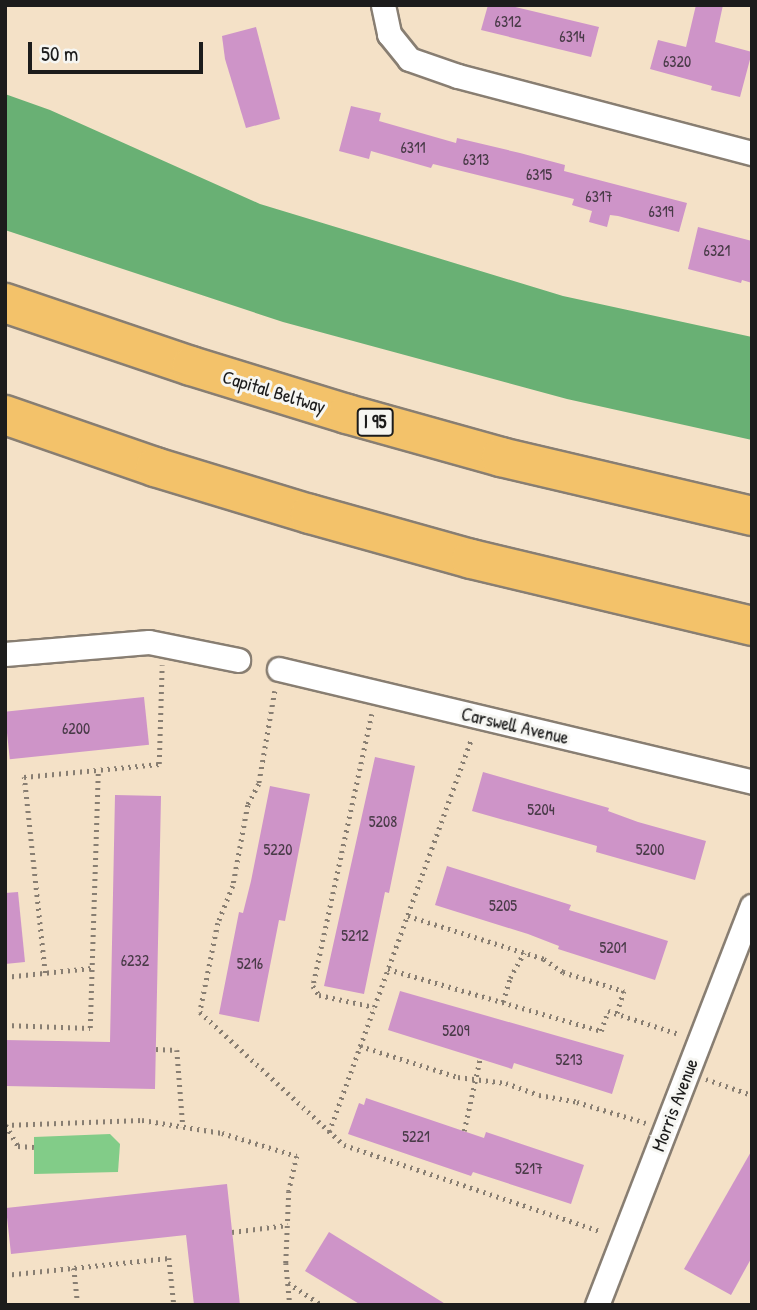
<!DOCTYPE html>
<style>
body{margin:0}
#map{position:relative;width:757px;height:1310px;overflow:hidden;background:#f4e1c7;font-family:"Patrick Hand",sans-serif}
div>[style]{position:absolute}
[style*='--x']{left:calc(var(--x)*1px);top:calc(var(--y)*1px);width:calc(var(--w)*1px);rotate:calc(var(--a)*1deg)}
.green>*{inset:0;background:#82cc88}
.forest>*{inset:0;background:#69b074}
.building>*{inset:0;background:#ce94c8;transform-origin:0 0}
.path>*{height:4.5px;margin-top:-2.25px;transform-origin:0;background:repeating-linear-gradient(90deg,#887e72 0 2px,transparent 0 7px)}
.roads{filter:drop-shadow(2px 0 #887e72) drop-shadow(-2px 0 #887e72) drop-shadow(0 2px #887e72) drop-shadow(0 -2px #887e72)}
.minor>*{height:23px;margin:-11.5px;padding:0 11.5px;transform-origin:11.5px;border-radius:11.5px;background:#fff}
.motorway>*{height:38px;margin:-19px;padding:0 19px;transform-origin:19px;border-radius:19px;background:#f3c26a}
span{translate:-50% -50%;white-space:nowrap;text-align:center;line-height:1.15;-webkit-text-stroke:6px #f6f6f2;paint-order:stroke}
.number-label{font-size:16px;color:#483a47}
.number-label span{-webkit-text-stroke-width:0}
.shield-label span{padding:2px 5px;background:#f6f6f2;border:2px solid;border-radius:5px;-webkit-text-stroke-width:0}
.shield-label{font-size:18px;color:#1c1c1c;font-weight:700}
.street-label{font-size:19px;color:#1c1c1c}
.frame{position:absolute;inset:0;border:7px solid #1c1c1c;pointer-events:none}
.scale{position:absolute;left:28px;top:42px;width:175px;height:32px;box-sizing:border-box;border:4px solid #1c1c1c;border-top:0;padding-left:9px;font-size:21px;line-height:24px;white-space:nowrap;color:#1c1c1c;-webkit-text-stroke:5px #f6f6f2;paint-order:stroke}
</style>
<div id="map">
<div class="green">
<div style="clip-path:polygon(110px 1134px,120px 1144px,118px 1172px,34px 1174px,34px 1137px)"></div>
</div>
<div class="forest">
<div style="clip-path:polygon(5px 94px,50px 110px,260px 204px,563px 296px,752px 337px,752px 440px,567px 399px,283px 322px,5px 230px)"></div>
</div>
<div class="building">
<div style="clip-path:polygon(488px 5px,507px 5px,599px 27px,591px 57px,481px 30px)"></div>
<div style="clip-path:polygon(696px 5px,723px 5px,715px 42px,752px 52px,740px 97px,711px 90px,712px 86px,650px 69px,658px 40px,686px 47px)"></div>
<div style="clip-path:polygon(256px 27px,280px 119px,246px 128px,225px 59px,222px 36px)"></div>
<div style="clip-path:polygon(351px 106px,381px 113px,379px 121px,456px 143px,457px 138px,520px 153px,565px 165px,564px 171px,687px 203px,679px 232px,618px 216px,610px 215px,607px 227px,589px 222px,592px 211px,572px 205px,574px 199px,433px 164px,431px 168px,371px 151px,369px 159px,339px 151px)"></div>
<div style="clip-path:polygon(698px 227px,752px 241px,752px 283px,742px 280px,741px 283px,688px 269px)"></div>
<div style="left:144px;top:697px;width:48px;height:140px;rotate:84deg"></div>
<div style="clip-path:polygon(375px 757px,415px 766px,389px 893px,385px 892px,364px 994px,324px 986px)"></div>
<div style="clip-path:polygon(483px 772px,609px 808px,608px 811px,638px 822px,706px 841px,695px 880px,596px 852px,597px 846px,472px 811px)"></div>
<div style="clip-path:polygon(270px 786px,310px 794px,285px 921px,279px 920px,259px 1022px,219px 1014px,239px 912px,243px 913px,251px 881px)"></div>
<div style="clip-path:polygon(115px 795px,161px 796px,155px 1089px,5px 1086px,5px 1040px,110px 1042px)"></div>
<div style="clip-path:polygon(447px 866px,571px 905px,569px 910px,668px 941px,655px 980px,558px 949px,559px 946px,528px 934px,435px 905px)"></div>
<div style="clip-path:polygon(18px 892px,25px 962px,5px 964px,5px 893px)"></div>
<div style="clip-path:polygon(400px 991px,624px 1055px,612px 1094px,514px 1063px,512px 1069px,388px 1030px)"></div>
<div style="clip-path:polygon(366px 1098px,484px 1138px,486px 1132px,584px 1165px,571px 1204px,473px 1172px,471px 1176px,348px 1134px,359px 1103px,364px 1105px)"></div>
<div style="clip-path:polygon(752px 1150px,752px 1257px,731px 1295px,684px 1269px)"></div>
<div style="clip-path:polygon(227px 1184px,240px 1305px,194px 1305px,186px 1235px,11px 1254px,6px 1208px)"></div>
<div style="clip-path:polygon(329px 1232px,447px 1305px,361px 1305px,305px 1271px)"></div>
</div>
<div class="path">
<div style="--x:275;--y:691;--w:94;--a:99.8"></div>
<div style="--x:259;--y:784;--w:24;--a:118"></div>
<div style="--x:248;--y:805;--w:82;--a:100.5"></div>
<div style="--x:233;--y:886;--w:40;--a:112"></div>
<div style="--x:218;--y:923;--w:91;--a:101.4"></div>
<div style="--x:200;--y:1012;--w:196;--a:42.7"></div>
<div style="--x:344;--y:1145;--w:272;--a:18.6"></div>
<div style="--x:372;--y:714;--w:278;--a:102.2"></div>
<div style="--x:313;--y:986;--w:11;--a:56"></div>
<div style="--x:319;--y:995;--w:56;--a:12.3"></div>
<div style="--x:408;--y:916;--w:143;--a:17.5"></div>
<div style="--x:544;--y:959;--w:23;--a:34"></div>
<div style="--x:563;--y:972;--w:64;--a:17.3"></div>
<div style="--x:624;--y:991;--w:24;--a:107"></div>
<div style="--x:388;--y:969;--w:222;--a:16.2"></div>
<div style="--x:601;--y:1031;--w:21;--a:-71"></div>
<div style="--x:608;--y:1011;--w:75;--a:17.9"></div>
<div style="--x:45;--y:973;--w:197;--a:-96.1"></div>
<div style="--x:24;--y:777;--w:136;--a:-5.5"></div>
<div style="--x:159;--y:764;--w:99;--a:-88.3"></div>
<div style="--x:5;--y:977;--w:87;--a:-5.9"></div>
<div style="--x:503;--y:1002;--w:25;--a:-74"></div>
<div style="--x:510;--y:978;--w:29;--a:-61"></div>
<div style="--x:5;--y:1025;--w:85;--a:2"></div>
<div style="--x:90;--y:1028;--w:258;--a:-88.2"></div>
<div style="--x:360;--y:1046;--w:103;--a:17.6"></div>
<div style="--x:458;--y:1077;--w:48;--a:7.1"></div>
<div style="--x:506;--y:1083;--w:35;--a:20"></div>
<div style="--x:539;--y:1095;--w:39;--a:10"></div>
<div style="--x:577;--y:1102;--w:72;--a:16.9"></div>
<div style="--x:156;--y:1049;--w:21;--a:3"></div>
<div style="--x:177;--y:1050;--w:77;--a:85.5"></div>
<div style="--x:706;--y:1079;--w:49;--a:19.2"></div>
<div style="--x:5;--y:1125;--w:137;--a:-2.1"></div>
<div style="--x:142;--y:1120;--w:81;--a:9.2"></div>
<div style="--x:222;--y:1133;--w:78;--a:17"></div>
<div style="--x:297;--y:1156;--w:36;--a:103"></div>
<div style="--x:289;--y:1191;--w:72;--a:92.4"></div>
<div style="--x:286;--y:1263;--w:42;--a:84.6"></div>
<div style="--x:6;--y:1125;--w:24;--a:60"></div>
<div style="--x:18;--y:1146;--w:16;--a:4"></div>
<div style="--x:464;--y:1131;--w:74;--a:-77.5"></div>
<div style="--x:329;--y:1132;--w:419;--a:-70.1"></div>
<div style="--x:232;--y:1232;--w:56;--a:-7.1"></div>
<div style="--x:74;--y:1268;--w:37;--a:84"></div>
<div style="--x:5;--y:1275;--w:165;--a:-5.9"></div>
<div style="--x:169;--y:1258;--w:47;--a:83.9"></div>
<div style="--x:288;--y:1283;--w:40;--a:32.9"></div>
</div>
<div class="roads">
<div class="minor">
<div style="--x:383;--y:5;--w:30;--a:78"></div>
<div style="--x:389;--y:34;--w:32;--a:51"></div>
<div style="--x:409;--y:59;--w:52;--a:19.1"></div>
<div style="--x:458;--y:76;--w:304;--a:14.7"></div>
<div style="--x:5;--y:654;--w:144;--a:-4.8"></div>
<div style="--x:149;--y:642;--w:91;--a:11.4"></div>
<div style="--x:279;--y:669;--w:486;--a:13.4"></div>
<div style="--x:597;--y:1305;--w:428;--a:-68.8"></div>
</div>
<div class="motorway">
<div style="--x:5;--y:303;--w:196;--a:18.7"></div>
<div style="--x:191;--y:366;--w:163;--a:17.1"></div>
<div style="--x:347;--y:414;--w:160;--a:15.6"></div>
<div style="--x:501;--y:457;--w:258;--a:13.2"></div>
<div style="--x:5;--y:415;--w:159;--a:19.1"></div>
<div style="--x:155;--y:467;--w:162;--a:16.9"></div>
<div style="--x:310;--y:514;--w:167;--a:15.6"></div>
<div style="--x:471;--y:559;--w:289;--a:13.4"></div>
</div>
</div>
<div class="number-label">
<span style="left:508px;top:21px">6312</span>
<span style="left:572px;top:36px">6314</span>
<span style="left:677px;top:61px">6320</span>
<span style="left:413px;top:147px">6311</span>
<span style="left:476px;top:159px">6313</span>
<span style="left:539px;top:174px">6315</span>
<span style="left:599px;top:196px">6317</span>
<span style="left:661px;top:211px">6319</span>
<span style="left:717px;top:250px">6321</span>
<span style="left:76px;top:728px">6200</span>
<span style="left:541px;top:809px">5204</span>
<span style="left:383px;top:821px">5208</span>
<span style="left:278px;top:849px">5220</span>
<span style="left:650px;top:849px">5200</span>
<span style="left:503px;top:905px">5205</span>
<span style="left:355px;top:935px">5212</span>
<span style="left:613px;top:947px">5201</span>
<span style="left:135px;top:960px">6232</span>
<span style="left:250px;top:963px">5216</span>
<span style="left:456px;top:1030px">5209</span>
<span style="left:569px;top:1059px">5213</span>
<span style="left:416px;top:1136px">5221</span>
<span style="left:529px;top:1168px">5217</span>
</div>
<div class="shield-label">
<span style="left:375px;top:422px">I 95</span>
</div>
<div class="street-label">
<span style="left:274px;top:392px;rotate:17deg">Capital Beltway</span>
<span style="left:515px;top:726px;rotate:13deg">Carswell Avenue</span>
<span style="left:675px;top:1105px;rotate:-69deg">Morris Avenue</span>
</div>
<div class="frame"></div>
<div class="scale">50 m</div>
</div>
